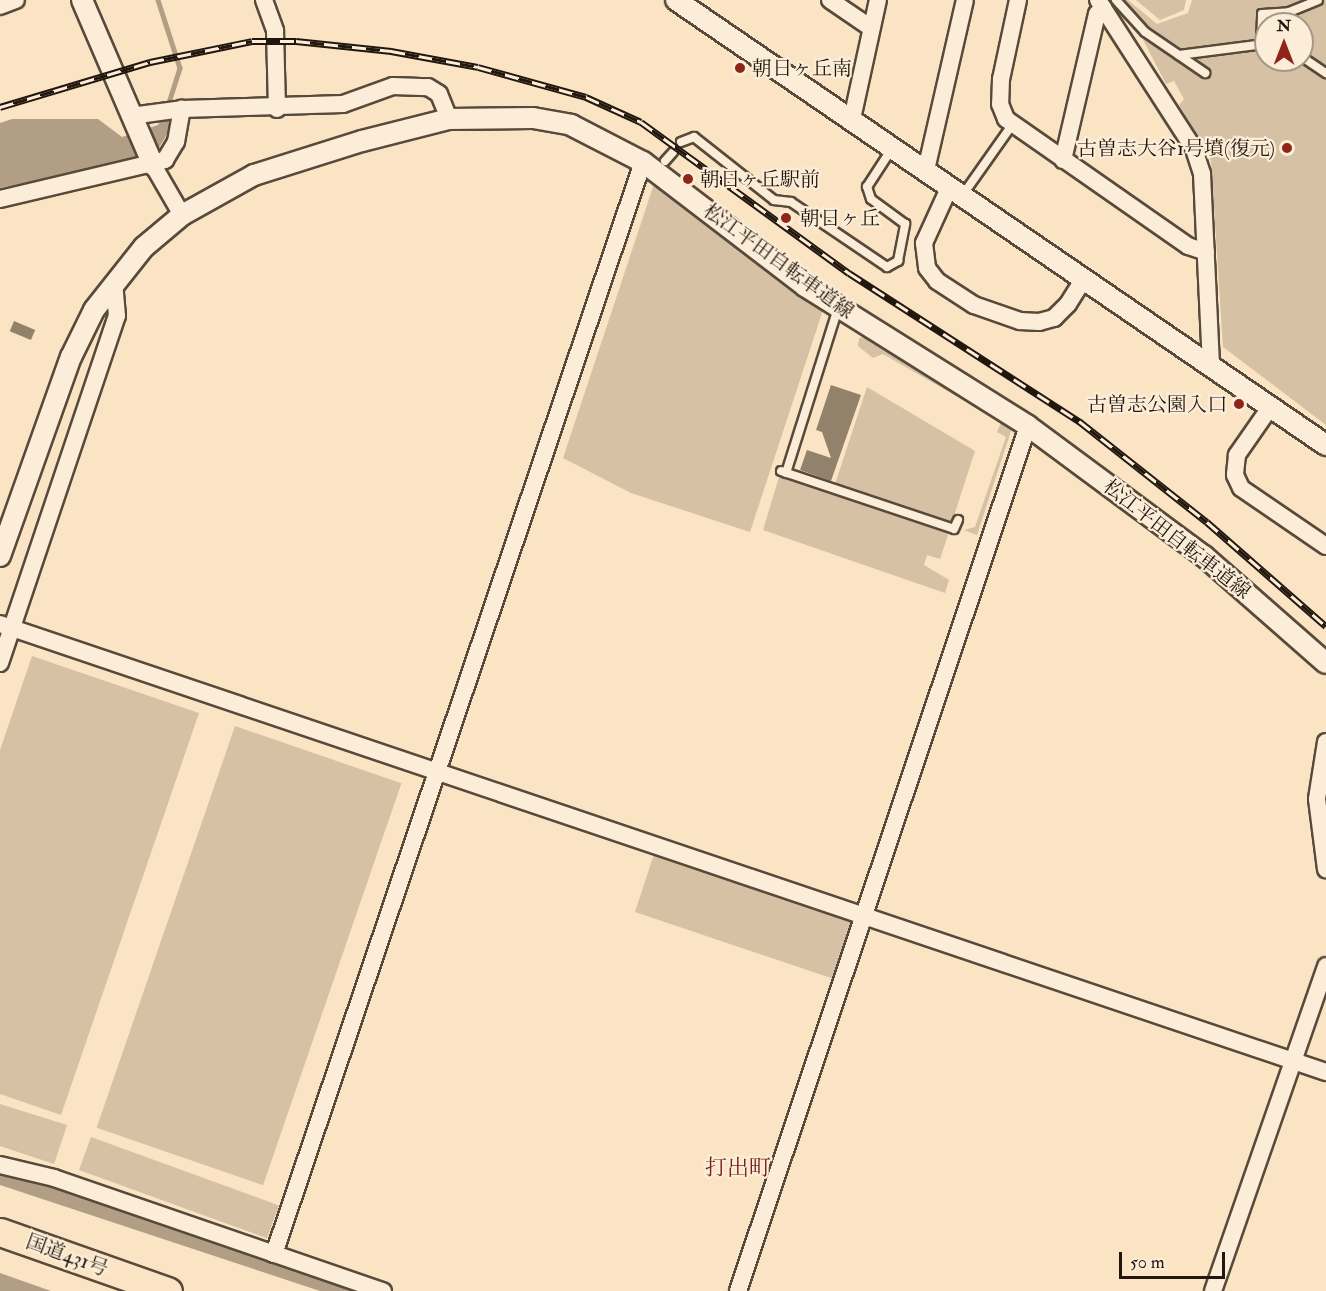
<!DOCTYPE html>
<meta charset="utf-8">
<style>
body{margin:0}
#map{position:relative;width:1326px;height:1291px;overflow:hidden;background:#fbe4c3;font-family:"IM FELL Double Pica","Noto Serif JP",serif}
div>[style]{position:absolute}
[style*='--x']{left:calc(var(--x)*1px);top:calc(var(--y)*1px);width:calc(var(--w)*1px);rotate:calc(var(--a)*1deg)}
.green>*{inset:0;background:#d6c1a4;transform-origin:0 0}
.water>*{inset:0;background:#b19e85}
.stream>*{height:4.5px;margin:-2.25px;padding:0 2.25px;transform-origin:2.25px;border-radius:2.25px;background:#b19e85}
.building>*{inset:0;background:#92826c;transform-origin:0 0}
.roads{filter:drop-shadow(2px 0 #584a3b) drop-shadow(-2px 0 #584a3b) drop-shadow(0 2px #584a3b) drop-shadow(0 -2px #584a3b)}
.service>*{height:8px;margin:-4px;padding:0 4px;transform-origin:4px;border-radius:4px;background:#fcedd8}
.minor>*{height:16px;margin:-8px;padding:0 8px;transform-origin:8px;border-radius:8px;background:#fcedd8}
.tertiary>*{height:20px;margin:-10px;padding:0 10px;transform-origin:10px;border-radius:10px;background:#fcedd8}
.trunk>*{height:27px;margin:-13.5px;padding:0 13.5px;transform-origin:13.5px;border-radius:13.5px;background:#fbe4c3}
.rail>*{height:7px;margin-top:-3.5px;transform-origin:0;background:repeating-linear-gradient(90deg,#fcedd8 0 14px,#21170e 0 28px);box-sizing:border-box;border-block:2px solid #21170e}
.dots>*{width:16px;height:16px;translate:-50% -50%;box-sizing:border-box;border:3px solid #fcedd8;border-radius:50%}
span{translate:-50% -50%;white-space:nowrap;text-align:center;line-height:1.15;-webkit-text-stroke:4.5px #fcedd8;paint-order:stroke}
.poi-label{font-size:20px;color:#21170e}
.left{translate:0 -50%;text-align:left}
.right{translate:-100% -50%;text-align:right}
.street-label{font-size:20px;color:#21170e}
.quarter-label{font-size:22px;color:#7a1f14}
.north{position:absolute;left:1254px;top:12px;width:60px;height:60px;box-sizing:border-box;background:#fcedd8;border:2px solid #a49787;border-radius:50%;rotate:0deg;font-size:16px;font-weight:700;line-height:24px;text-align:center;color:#21170e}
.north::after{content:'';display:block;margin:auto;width:21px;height:27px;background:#8f2418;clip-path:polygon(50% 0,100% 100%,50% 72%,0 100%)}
.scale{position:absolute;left:1119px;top:1252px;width:106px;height:27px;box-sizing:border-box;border:3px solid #21170e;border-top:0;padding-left:8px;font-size:18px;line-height:21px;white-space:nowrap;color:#21170e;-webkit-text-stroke:4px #fcedd8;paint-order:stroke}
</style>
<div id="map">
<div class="green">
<div style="clip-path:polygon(evenodd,1110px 0,1128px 0,1157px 24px,1188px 13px,1192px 0,1326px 0,1326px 425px,1223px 347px,1211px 161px,1179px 105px,1184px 99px,1174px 81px,1166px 84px,1141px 36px,1110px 0,1283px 17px,1281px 24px,1302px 24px,1302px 60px,1266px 60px,1266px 24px,1280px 24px,1278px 18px,1283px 17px)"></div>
<div style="clip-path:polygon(1136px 0,1186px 0,1184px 10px,1160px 20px)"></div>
<div style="clip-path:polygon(654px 184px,823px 310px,750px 532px,631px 493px,563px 458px)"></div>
<div style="clip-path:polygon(866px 337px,1012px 428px,977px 535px,964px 530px,975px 527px,1006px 437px,997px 432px,1001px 422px,883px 354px,873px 358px,858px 346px,859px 338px)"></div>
<div style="clip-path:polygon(867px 387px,975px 451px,951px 525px,835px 484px)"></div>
<div style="clip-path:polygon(779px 477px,949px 532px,940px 559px,927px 555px,924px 565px,949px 580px,945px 593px,763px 530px)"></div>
<div style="clip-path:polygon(32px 656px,199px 713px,61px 1115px,0 1094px,0 750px)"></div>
<div style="left:235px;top:726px;width:176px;height:425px;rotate:19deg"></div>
<div style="clip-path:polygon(662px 853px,853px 920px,856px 923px,837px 980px,635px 912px,654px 854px)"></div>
<div style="clip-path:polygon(0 1104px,67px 1125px,54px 1164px,0 1146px)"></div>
<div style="left:91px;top:1137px;width:200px;height:35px;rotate:20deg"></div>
</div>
<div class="water">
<div style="clip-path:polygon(12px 119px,98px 119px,122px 137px,158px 125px,162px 119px,171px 119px,171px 128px,158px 149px,133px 160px,0 188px,0 123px)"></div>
<div style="clip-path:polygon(0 1167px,370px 1291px,320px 1291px,0 1185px)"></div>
<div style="clip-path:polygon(0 1273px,51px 1291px,0 1291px)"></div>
</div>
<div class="stream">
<div style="--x:158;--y:0;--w:71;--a:72.1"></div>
<div style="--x:180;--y:68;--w:43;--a:107.6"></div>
</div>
<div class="building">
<div style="left:14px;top:321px;width:23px;height:11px;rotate:23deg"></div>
<div style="clip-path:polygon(831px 385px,861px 395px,831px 481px,800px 470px,807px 450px,831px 458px,822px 432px,816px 430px)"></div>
</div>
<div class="roads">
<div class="service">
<div style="--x:1116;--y:0;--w:43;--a:47.8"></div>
<div style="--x:1145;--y:32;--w:73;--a:34.3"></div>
<div style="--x:1261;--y:45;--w:31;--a:-88"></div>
<div style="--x:1262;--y:14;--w:27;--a:-4"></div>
<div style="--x:1289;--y:12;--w:31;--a:-22"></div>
<div style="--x:1179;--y:55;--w:86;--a:-7.4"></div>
<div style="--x:1302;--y:57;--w:29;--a:34"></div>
<div style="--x:681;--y:142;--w:14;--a:-21"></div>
<div style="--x:694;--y:137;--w:102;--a:38.2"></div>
<div style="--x:774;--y:200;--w:17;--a:7"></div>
<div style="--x:791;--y:202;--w:116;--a:34.1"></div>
<div style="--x:887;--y:267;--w:13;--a:-29"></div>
<div style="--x:898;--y:261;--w:38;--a:-79"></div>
<div style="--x:905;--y:224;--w:42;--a:-143.7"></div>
<div style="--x:871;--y:199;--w:13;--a:-108"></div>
<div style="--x:867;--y:187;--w:48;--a:-57"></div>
<div style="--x:665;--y:161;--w:12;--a:-48"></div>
<div style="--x:969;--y:186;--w:75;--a:-54.8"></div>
<div style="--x:781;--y:471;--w:182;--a:18.5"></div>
<div style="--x:954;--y:529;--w:10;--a:-66"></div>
<div style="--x:786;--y:473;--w:173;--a:-72.5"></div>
</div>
<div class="minor">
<div style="--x:264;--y:0;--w:33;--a:70"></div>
<div style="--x:275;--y:31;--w:78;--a:88.5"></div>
<div style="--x:830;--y:0;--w:50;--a:34.3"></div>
<div style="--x:1018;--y:0;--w:81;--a:102.1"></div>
<div style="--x:1001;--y:79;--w:25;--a:92"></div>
<div style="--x:1000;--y:104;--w:16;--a:68"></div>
<div style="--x:1006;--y:119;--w:222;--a:34.9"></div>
<div style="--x:1188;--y:246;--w:19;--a:18"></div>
<div style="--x:1098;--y:0;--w:177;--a:57.2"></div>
<div style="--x:1194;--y:149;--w:26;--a:72"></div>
<div style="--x:1202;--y:174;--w:191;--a:87.3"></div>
<div style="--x:0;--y:6;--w:17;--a:-21"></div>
<div style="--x:131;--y:116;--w:51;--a:-7.8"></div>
<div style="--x:852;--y:119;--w:122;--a:-77.7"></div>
<div style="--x:1063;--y:160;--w:150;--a:-76.9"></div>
<div style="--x:1097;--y:14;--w:9;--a:-49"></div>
<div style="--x:153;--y:165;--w:58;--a:59.9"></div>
<div style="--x:926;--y:170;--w:174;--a:-77.1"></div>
<div style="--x:950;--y:186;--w:63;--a:114.5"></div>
<div style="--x:924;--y:243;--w:25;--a:83"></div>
<div style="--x:927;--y:268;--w:16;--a:52"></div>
<div style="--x:937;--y:281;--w:44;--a:33"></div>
<div style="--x:974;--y:305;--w:49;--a:19.2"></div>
<div style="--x:1020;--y:321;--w:19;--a:3"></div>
<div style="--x:1039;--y:322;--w:16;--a:-15"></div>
<div style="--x:1054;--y:318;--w:20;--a:-45"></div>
<div style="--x:1068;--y:304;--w:31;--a:-58"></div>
<div style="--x:0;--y:199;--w:170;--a:-13.3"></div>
<div style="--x:165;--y:160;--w:21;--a:-59"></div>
<div style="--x:176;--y:142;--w:34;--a:-80"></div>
<div style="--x:182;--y:109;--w:161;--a:-1.8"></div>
<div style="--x:343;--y:104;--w:53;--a:-19.8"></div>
<div style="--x:393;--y:86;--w:35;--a:2"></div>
<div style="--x:428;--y:87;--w:13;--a:32"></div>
<div style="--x:439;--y:94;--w:27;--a:68"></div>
<div style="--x:1271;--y:406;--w:60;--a:124.8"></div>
<div style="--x:1237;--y:455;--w:20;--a:96"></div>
<div style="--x:1235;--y:475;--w:14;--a:65"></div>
<div style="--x:1241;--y:488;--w:103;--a:34.3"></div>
<div style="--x:0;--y:624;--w:1400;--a:18.67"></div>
<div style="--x:0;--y:663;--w:366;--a:-71.4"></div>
<div style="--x:117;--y:316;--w:32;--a:-95"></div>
<div style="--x:1326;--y:742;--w:58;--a:99"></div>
<div style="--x:1317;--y:799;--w:71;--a:82.7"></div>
<div style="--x:0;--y:1165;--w:56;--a:13.5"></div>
<div style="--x:54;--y:1178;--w:348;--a:19"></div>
<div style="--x:274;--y:1254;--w:1153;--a:-71.33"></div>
<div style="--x:738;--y:1291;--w:912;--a:-71.47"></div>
<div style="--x:1213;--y:1291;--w:344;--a:-70.8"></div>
</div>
<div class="tertiary">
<div style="--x:82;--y:0;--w:180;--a:66.7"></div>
<div style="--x:676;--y:0;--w:788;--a:34.4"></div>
<div style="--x:0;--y:556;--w:211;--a:-70.4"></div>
<div style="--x:71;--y:357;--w:52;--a:-63.9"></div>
<div style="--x:94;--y:310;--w:80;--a:-51.6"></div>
<div style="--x:144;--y:247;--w:50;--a:-40.1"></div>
<div style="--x:182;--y:215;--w:82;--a:-29.1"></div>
<div style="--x:254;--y:175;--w:113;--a:-17.5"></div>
<div style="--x:362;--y:141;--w:90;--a:-14.2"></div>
<div style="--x:449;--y:119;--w:84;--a:-0.7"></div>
<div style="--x:533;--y:118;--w:39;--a:10"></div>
<div style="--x:571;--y:125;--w:81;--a:27.2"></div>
<div style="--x:643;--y:162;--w:204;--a:37.4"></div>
<div style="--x:805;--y:286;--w:263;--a:32.1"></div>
<div style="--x:1028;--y:426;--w:219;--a:36.5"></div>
<div style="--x:1204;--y:556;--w:162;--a:41.3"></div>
</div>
<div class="trunk">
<div style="--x:0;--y:1232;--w:178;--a:19.4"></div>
</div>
</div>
<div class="rail">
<div style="--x:0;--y:107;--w:157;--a:-16.7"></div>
<div style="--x:150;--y:62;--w:104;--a:-11.6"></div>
<div style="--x:252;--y:41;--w:44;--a:0"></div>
<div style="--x:296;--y:41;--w:96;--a:6"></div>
<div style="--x:391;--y:51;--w:88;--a:10.4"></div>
<div style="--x:478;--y:67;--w:112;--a:15.5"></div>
<div style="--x:586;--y:97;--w:60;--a:24.4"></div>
<div style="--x:641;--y:122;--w:257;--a:36"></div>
<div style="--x:849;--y:273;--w:274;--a:32.8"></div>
<div style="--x:1079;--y:421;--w:163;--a:38.3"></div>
<div style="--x:1207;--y:522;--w:158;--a:41.2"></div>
</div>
<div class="dots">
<div style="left:740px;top:68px;background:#8f2418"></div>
<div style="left:1287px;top:148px;background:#8f2418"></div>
<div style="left:688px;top:179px;background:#8f2418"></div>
<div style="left:786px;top:218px;background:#8f2418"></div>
<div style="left:1239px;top:404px;background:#8f2418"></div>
</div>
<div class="poi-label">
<span class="left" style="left:752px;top:68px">朝日ヶ丘南</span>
<span class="right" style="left:1275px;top:148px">古曽志大谷1号墳(復元)</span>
<span class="left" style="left:700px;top:179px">朝日ヶ丘駅前</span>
<span class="left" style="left:800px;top:218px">朝日ヶ丘</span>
<span class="right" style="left:1227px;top:404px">古曽志公園入口</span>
</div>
<div class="street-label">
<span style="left:779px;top:261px;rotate:36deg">松江平田自転車道線</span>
<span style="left:1177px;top:539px;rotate:38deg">松江平田自転車道線</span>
<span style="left:67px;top:1255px;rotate:20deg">国道431号</span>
</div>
<div class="quarter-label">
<span style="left:738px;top:1169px">打出町</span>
</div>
<div class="north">N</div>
<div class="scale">50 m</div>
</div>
